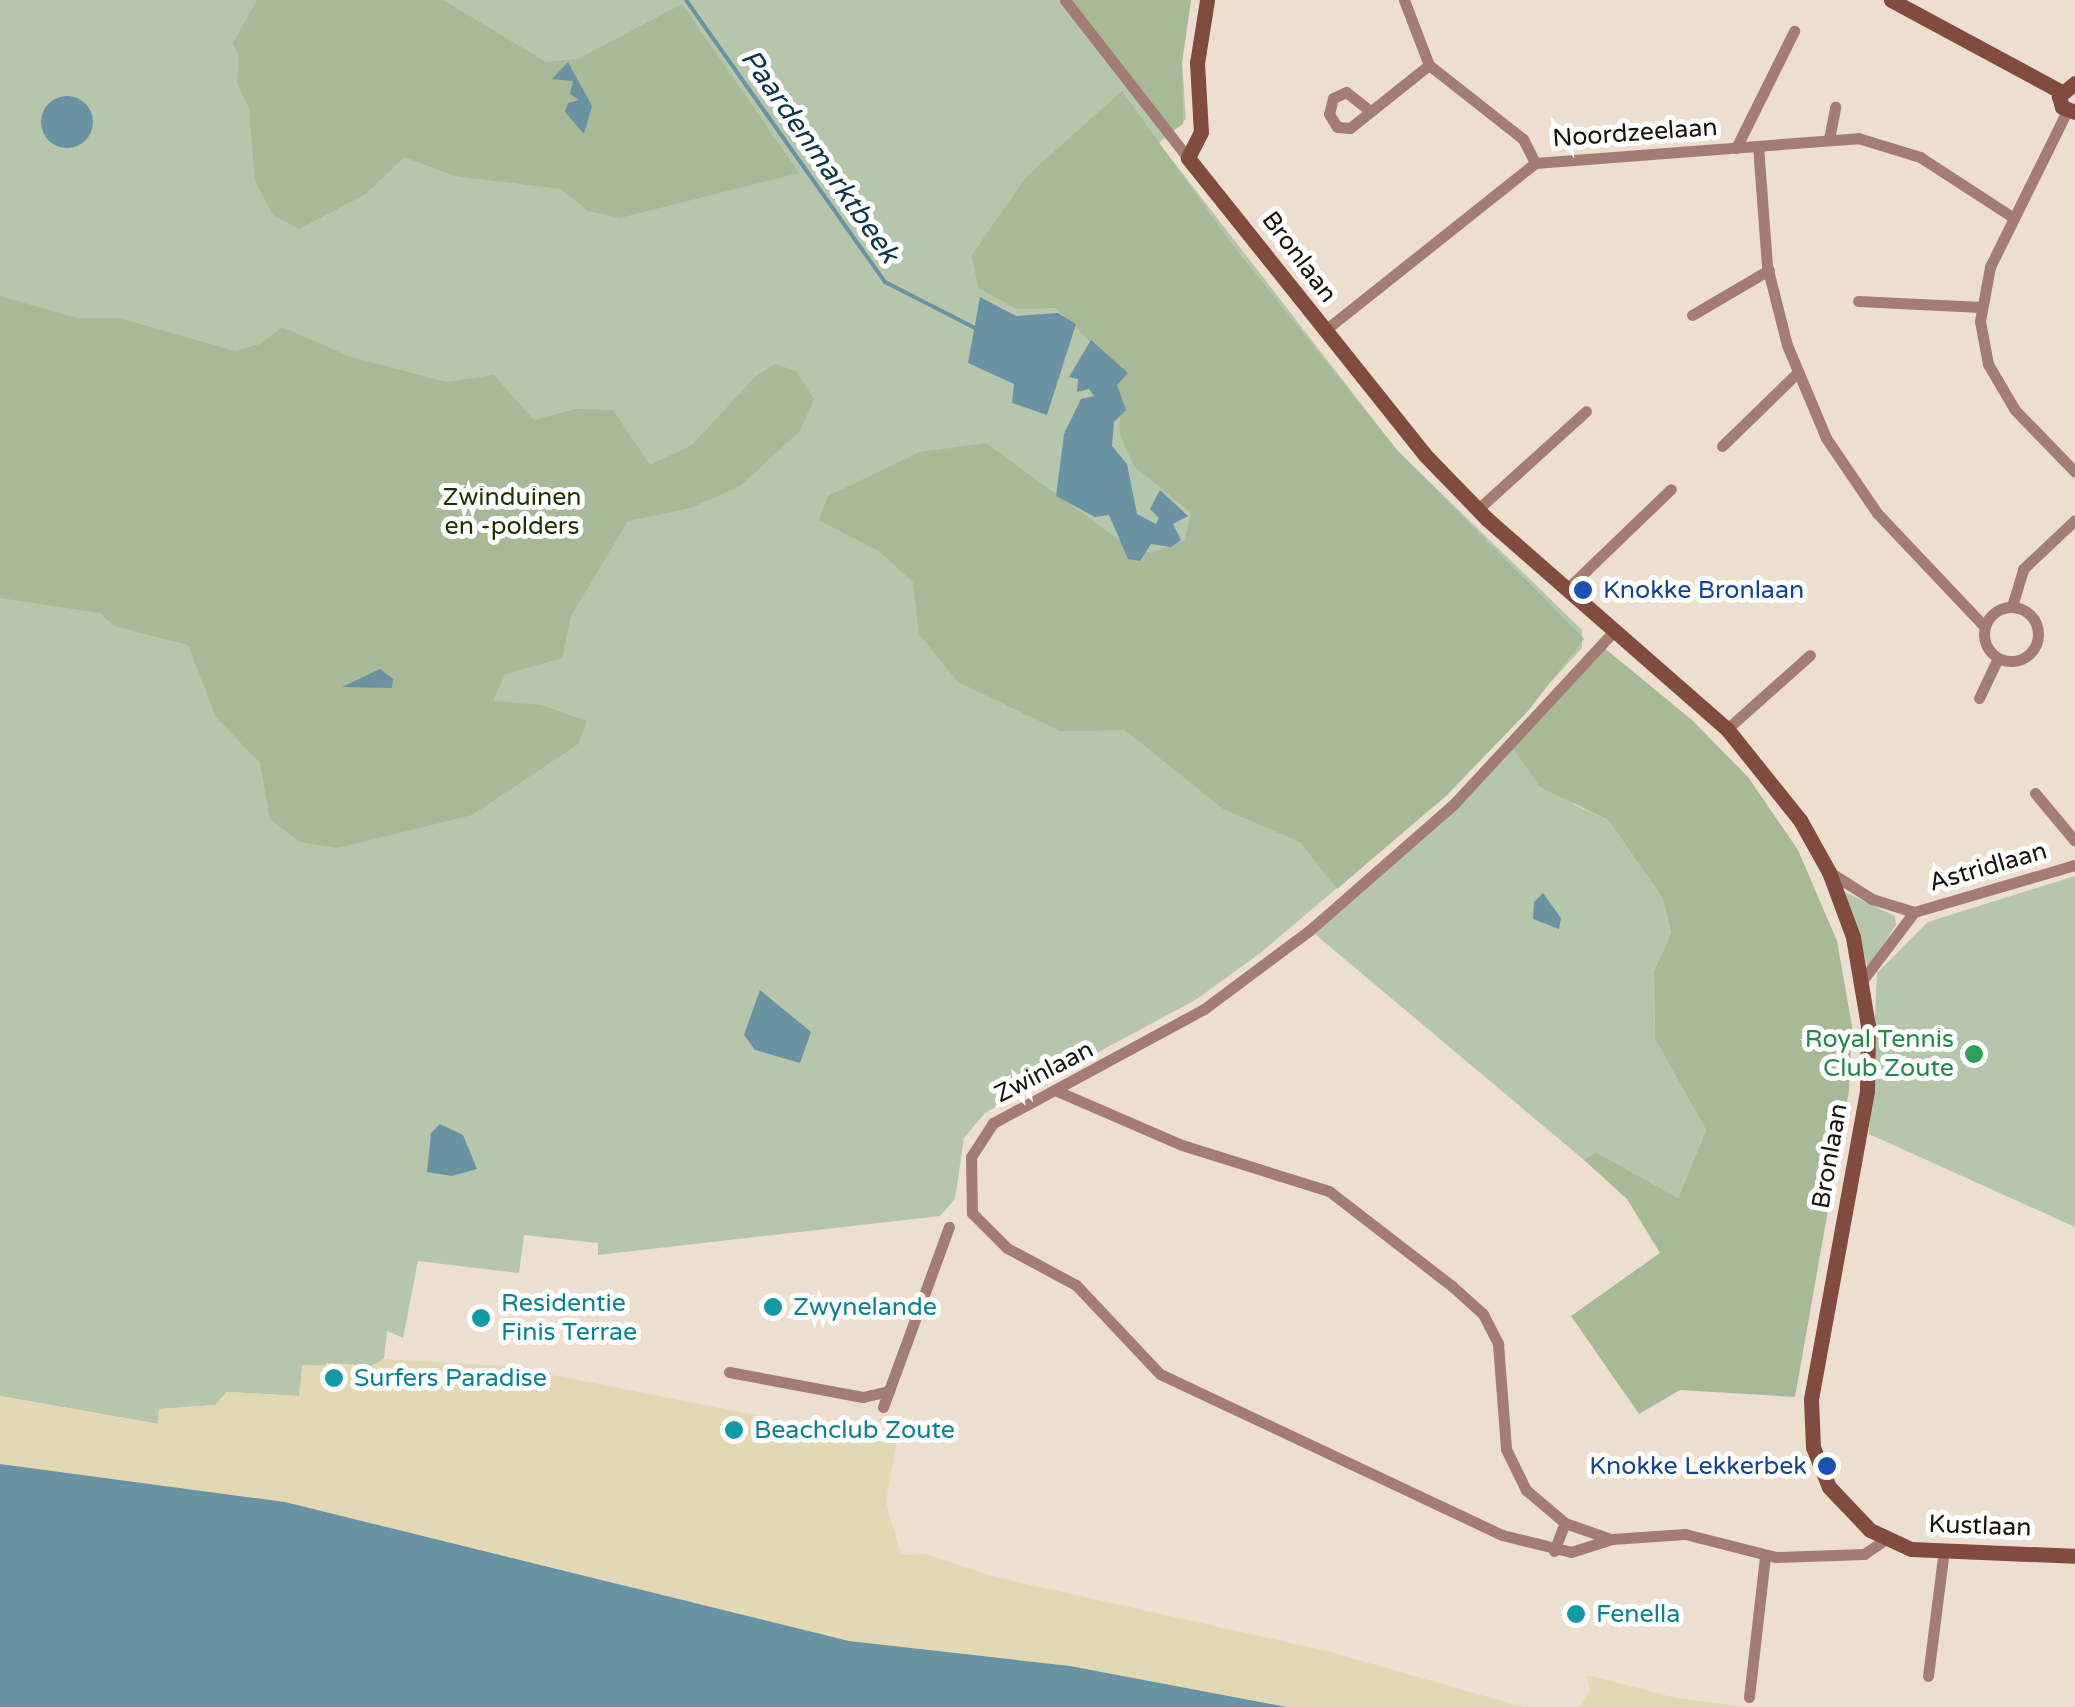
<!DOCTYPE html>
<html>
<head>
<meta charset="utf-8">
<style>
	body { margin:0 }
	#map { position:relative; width:2075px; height:1707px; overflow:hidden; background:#ecdfd0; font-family:"Varela Round",sans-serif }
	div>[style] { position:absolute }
	.green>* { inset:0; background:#b6c6aa }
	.forest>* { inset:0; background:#a7b997 }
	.sand>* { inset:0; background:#e2d8b3 }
	.water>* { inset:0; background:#6993a3 }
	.round { border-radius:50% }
	.stream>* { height:4px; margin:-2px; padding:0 2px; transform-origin:2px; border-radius:2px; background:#6993a3 }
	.street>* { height:11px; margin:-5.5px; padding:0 5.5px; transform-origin:5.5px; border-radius:5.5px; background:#a37c73 }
	.street>.ring { margin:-5.5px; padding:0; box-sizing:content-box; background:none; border:11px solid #a37c73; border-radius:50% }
	.secondary>* { height:15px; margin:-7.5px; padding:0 7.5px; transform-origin:7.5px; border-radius:7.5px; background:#814b40 }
	.dots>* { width:28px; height:28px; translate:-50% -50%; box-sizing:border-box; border:5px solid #fff; border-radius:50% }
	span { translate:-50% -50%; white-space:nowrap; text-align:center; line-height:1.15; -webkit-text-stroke:10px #fff; paint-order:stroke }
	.street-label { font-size:25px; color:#18140e }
	.park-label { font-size:25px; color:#1c3300 }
	.transit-label { font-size:25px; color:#164399 }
	.left { translate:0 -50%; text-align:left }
	.right { translate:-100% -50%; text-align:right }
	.leisure-label { font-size:25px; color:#27864d }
	.culture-label { font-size:25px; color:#0d838f }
	.water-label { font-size:28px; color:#0e3644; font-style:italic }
</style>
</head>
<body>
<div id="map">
	<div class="green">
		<div style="clip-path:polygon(0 0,1191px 0,1182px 62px,1186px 119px,1159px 143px,1397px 450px,1582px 630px,1582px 648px,1447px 795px,1259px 954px,1197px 999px,985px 1113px,964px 1138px,955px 1199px,940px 1216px,598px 1255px,598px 1243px,524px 1235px,519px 1273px,418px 1261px,403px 1338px,387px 1331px,384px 1359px,371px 1366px,327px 1363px,299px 1396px,227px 1392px,216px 1405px,160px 1409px,159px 1424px,0 1396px)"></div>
		<div style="clip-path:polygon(1511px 745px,1575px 805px,1608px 820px,1662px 897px,1671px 933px,1654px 971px,1655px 1039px,1706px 1130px,1678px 1198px,1596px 1152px,1584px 1160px,1310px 930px)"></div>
		<div style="clip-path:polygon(2075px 876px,2075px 1227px,1869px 1134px,1877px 973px,1928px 922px)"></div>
		<div style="clip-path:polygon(1845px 892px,1895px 916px,1896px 925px,1868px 968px)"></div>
	</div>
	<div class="forest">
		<div style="clip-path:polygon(257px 0,443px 0,546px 62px,578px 59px,682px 4px,799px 173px,620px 218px,588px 211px,561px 189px,455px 176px,404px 157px,366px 194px,299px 229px,273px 215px,255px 181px,249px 108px,237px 83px,239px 55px,233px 43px)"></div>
		<div style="clip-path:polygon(1071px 0,1191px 0,1182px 62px,1183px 124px,1173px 131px)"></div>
		<div style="clip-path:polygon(1122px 91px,1231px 243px,1397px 450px,1584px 639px,1528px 711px,1447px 795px,1337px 889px,1300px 842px,1223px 809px,1125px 730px,1060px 731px,958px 682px,919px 634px,913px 582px,880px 552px,819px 520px,828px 496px,920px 452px,986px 443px,1130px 548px,1151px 553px,1185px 540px,1191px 513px,1134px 466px,1120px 435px,1119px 400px,1095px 346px,1056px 308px,1017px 309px,978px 288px,972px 255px,1026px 177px)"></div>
		<div style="clip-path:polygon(0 296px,77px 318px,119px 318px,235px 351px,260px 344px,282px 327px,351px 357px,446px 382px,494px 375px,534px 420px,576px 409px,613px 410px,650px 465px,692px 445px,755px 377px,775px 364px,796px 371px,814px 399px,800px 431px,740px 486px,691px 508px,628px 521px,571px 616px,562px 658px,505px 674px,493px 701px,541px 705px,587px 721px,578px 744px,472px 815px,338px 848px,300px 842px,270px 819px,260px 763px,216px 717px,188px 645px,114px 626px,100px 613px,0 598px)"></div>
		<div style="clip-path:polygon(1602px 646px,1692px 720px,1748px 777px,1798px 850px,1837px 941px,1852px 1026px,1849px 1091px,1795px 1397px,1680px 1390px,1639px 1414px,1571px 1316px,1660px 1253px,1627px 1199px,1584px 1160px,1596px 1152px,1678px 1198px,1706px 1130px,1655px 1039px,1654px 971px,1671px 933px,1662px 897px,1608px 820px,1540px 787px,1511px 745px)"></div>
	</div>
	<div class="sand">
		<div style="clip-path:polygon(384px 1359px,507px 1366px,896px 1443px,886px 1502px,901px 1555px,926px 1554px,995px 1577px,1327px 1651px,1523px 1707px,1287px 1707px,1070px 1666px,849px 1641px,285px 1502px,0 1464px,0 1396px,158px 1424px,159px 1409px,215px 1405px,227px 1392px,299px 1396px,302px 1365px,371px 1366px)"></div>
		<div style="clip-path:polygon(1587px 1675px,1676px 1698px,1746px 1707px,1579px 1707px,1590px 1691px)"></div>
	</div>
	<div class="water">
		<div style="clip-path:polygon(568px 62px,592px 106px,584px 134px,565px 112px,568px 103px,579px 100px,570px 94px,573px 81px,552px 79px)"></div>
		<div class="round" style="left:41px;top:96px;width:52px;height:52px"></div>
		<div style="clip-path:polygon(980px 297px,1016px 316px,1058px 313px,1076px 324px,1047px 415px,1012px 403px,1014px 384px,968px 363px)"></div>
		<div style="clip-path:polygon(1091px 340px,1128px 373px,1117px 385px,1126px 410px,1114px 422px,1112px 446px,1127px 464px,1137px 514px,1156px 524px,1159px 518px,1150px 509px,1160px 490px,1188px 516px,1173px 524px,1181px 540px,1171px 547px,1151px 544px,1140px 561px,1128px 559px,1109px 515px,1095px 517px,1056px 496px,1064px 434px,1081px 399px,1094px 396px,1089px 389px,1077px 392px,1078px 379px,1069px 377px)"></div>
		<div style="clip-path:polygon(380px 669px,393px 679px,392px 688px,342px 687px)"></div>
		<div style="clip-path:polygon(1543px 893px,1561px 918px,1559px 929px,1533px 919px,1534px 902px)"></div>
		<div style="clip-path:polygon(760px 990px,811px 1032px,800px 1063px,755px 1050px,744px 1035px)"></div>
		<div style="clip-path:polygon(440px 1124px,463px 1135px,477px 1169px,452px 1176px,427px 1172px,431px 1133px)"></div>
		<div style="clip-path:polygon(0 1464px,285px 1502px,849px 1641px,1070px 1666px,1287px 1707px,0 1707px)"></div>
	</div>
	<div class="stream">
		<div style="left:686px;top:0;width:345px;rotate:54.8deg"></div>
		<div style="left:885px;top:282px;width:106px;rotate:27.1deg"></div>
	</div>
	<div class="street">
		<div style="left:1065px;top:0;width:200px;rotate:52.1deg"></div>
		<div style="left:1404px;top:0;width:70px;rotate:69deg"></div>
		<div style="left:1429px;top:65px;width:120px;rotate:38.2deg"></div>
		<div style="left:1523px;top:139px;width:27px;rotate:63deg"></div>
		<div style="left:1369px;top:110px;width:29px;rotate:-142deg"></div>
		<div style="left:1346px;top:92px;width:14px;rotate:155deg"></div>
		<div style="left:1333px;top:98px;width:16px;rotate:104deg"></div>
		<div style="left:1329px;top:114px;width:15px;rotate:58deg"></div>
		<div style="left:1337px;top:127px;width:13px;rotate:4deg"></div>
		<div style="left:1350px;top:128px;width:101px;rotate:-38.6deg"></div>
		<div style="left:2067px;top:111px;width:174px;rotate:116.3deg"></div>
		<div style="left:1990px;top:267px;width:55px;rotate:100.5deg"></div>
		<div style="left:1980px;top:321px;width:44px;rotate:79.5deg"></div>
		<div style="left:1988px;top:364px;width:53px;rotate:59.6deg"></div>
		<div style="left:2015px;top:410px;width:86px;rotate:45.9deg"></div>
		<div style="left:1829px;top:139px;width:33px;rotate:-79deg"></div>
		<div style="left:1758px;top:146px;width:120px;rotate:85.7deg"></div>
		<div style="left:1767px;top:266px;width:81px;rotate:75.8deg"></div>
		<div style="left:1787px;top:345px;width:101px;rotate:67.2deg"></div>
		<div style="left:1826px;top:438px;width:91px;rotate:55.8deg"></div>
		<div style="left:1877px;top:513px;width:156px;rotate:46.6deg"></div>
		<div style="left:1736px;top:148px;width:131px;rotate:-63.6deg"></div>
		<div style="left:1858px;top:301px;width:123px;rotate:2.8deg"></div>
		<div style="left:1692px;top:315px;width:89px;rotate:-30.3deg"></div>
		<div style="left:1324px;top:331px;width:270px;rotate:-38.5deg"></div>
		<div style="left:1535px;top:163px;width:324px;rotate:-4.4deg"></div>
		<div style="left:1858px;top:138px;width:65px;rotate:17deg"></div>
		<div style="left:1920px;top:157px;width:112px;rotate:33deg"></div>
		<div style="left:1722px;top:446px;width:106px;rotate:-44.2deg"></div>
		<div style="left:1477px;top:510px;width:147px;rotate:-42.2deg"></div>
		<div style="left:1567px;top:589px;width:144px;rotate:-43.9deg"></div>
		<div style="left:2012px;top:606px;width:39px;rotate:-73deg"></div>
		<div style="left:2023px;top:569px;width:71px;rotate:-43.3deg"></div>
		<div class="ring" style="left:1984px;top:607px;width:43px;height:43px"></div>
		<div style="left:1614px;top:631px;width:234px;rotate:132.8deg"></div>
		<div style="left:1455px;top:803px;width:193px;rotate:138.8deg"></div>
		<div style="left:1310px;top:930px;width:132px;rotate:143.3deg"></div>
		<div style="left:1204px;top:1009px;width:240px;rotate:151.6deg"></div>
		<div style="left:993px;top:1123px;width:40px;rotate:122.9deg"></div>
		<div style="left:971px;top:1157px;width:56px;rotate:89deg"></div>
		<div style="left:972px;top:1213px;width:49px;rotate:45deg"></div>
		<div style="left:1007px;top:1248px;width:78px;rotate:28.2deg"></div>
		<div style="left:1076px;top:1285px;width:122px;rotate:46.7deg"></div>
		<div style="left:1160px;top:1374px;width:378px;rotate:25.2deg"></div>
		<div style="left:1502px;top:1535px;width:71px;rotate:13.8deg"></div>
		<div style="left:1571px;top:1552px;width:43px;rotate:-17.6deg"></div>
		<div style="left:1612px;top:1539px;width:73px;rotate:-3.9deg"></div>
		<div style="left:1685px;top:1534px;width:94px;rotate:14.2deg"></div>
		<div style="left:1776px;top:1557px;width:88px;rotate:-2deg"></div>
		<div style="left:1864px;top:1554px;width:25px;rotate:-34deg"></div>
		<div style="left:1979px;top:698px;width:44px;rotate:-64.6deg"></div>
		<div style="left:1727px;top:729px;width:111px;rotate:-41.7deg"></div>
		<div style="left:2035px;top:793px;width:62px;rotate:50.2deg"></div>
		<div style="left:1831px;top:873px;width:49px;rotate:32.4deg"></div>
		<div style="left:1872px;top:899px;width:44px;rotate:17.2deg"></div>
		<div style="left:1914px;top:912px;width:168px;rotate:-16.3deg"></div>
		<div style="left:1862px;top:981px;width:86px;rotate:-53deg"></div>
		<div style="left:1057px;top:1091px;width:136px;rotate:23.4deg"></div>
		<div style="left:1182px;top:1145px;width:154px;rotate:17.4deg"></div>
		<div style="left:1329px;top:1191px;width:155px;rotate:37.7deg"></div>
		<div style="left:1452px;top:1286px;width:42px;rotate:42.1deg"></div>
		<div style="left:1483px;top:1314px;width:34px;rotate:63deg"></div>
		<div style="left:1498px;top:1344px;width:105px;rotate:85.6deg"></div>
		<div style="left:1506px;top:1449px;width:46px;rotate:64deg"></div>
		<div style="left:1526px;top:1490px;width:51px;rotate:40.2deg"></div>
		<div style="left:1565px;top:1523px;width:46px;rotate:19.2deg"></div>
		<div style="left:729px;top:1372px;width:136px;rotate:10.6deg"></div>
		<div style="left:863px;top:1397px;width:27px;rotate:-13deg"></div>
		<div style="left:883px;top:1407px;width:192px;rotate:-69.9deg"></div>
		<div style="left:1554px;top:1551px;width:30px;rotate:-69deg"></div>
		<div style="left:1928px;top:1676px;width:127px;rotate:-82.8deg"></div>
		<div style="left:1749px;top:1697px;width:142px;rotate:-83.5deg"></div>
	</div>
	<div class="secondary">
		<div style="left:1207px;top:0;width:64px;rotate:99deg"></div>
		<div style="left:1197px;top:63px;width:69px;rotate:86.7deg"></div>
		<div style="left:1201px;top:132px;width:29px;rotate:117deg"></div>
		<div style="left:1188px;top:158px;width:380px;rotate:51.4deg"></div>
		<div style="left:1425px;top:455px;width:89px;rotate:45.9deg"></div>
		<div style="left:1487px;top:519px;width:319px;rotate:41.2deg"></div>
		<div style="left:1727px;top:729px;width:117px;rotate:51.3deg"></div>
		<div style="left:1800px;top:820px;width:60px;rotate:60.9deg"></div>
		<div style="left:1829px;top:872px;width:69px;rotate:69.7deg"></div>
		<div style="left:1853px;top:937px;width:90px;rotate:80.4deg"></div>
		<div style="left:1868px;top:1026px;width:65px;rotate:90.9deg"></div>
		<div style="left:1867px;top:1091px;width:313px;rotate:100.3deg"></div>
		<div style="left:1811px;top:1399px;width:48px;rotate:87.6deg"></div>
		<div style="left:1813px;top:1447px;width:43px;rotate:68.2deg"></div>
		<div style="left:1829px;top:1487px;width:59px;rotate:46.4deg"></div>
		<div style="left:1870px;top:1530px;width:45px;rotate:24.9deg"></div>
		<div style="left:1911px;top:1549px;width:164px;rotate:2.4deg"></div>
		<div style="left:1891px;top:0;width:192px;rotate:28.3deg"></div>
		<div style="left:2075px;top:83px;width:21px;rotate:141deg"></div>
		<div style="left:2059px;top:96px;width:11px;rotate:75deg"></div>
		<div style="left:2062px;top:107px;width:14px;rotate:21deg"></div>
	</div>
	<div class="dots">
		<div style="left:1583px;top:590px;background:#1a4fb4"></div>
		<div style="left:1974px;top:1054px;background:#2e9e5b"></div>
		<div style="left:773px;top:1307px;background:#0f9aa8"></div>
		<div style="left:481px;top:1318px;background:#0f9aa8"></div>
		<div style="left:334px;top:1378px;background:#0f9aa8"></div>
		<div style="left:734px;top:1430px;background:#0f9aa8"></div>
		<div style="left:1827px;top:1466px;background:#1a4fb4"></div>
		<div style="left:1576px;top:1614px;background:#0f9aa8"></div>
	</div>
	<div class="street-label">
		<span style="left:1635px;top:133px;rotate:-4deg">Noordzeelaan</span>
		<span style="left:1299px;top:257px;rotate:53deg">Bronlaan</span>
		<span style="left:1988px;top:867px;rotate:-16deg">Astridlaan</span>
		<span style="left:1044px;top:1072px;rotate:-27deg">Zwinlaan</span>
		<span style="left:1830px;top:1156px;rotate:-80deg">Bronlaan</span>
		<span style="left:1980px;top:1526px;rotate:2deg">Kustlaan</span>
	</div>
	<div class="park-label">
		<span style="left:512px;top:512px">Zwinduinen<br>en -polders</span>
	</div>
	<div class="transit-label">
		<span class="left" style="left:1603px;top:590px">Knokke Bronlaan</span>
		<span class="right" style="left:1807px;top:1466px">Knokke Lekkerbek</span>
	</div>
	<div class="leisure-label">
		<span class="right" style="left:1954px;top:1054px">Royal Tennis<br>Club Zoute</span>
	</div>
	<div class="culture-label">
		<span class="left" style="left:501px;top:1318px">Residentie<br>Finis Terrae</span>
		<span class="left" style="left:793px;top:1307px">Zwynelande</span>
		<span class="left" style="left:354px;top:1378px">Surfers Paradise</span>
		<span class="left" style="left:754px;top:1430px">Beachclub Zoute</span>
		<span class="left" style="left:1596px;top:1614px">Fenella</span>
	</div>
	<div class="water-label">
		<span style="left:820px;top:156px;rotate:55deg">Paardenmarktbeek</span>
	</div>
</div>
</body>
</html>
